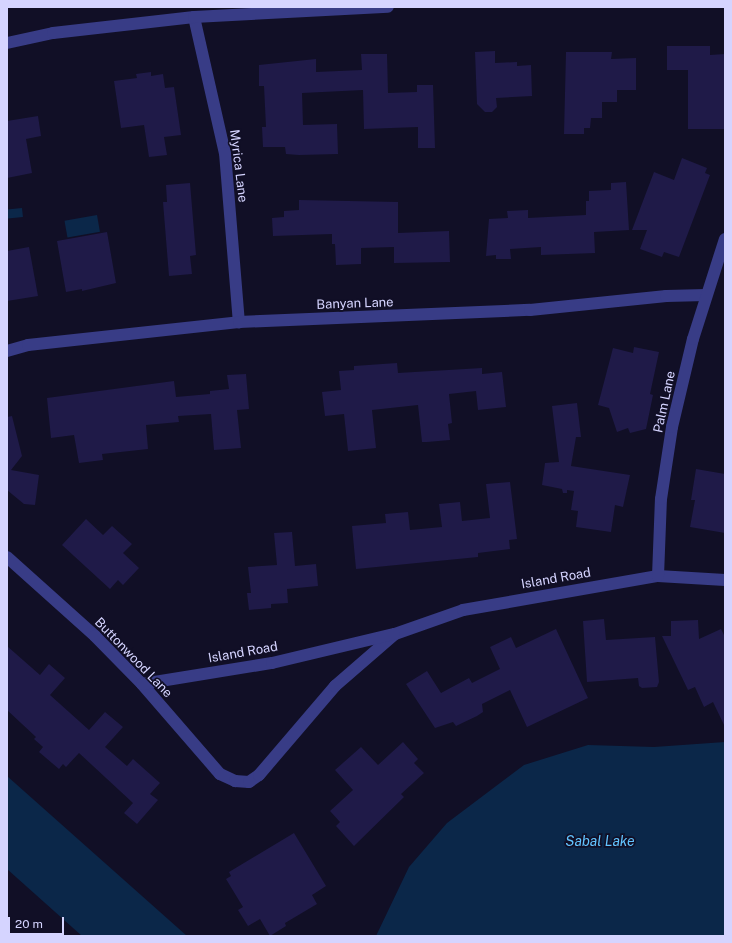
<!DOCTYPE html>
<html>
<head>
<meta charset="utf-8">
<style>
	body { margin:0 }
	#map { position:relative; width:732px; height:943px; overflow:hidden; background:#110f26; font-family:"Public Sans",sans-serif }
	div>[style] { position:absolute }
	.water>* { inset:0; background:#0b2749; transform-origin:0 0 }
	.building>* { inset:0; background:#1f1a48 }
	.minor>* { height:12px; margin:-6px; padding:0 6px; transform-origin:6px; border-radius:6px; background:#383c86 }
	span { translate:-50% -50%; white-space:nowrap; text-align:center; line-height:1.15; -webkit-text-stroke:3.5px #110f26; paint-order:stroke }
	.street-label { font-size:13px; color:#d5d4ff }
	.water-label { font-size:14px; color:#62c4ff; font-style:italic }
	.frame { position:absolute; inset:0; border:8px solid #d5d4ff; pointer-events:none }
	.scale { position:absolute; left:8px; top:917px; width:56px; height:18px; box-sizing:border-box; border:2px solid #d5d4ff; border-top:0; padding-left:5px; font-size:12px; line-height:14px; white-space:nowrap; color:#d5d4ff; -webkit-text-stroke:3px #110f26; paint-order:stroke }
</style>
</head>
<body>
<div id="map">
	<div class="water">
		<div style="left:22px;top:208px;width:9px;height:15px;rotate:84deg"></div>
		<div style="left:97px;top:215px;width:17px;height:33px;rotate:80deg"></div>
		<div style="clip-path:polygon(725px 742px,725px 936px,376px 936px,409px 867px,447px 823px,524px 765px,588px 745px,654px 747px)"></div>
		<div style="clip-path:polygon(7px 776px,187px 936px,82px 936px,7px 869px)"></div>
	</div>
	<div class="building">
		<div style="clip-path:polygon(667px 46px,710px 46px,710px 55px,725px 54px,725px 129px,688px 129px,688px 70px,667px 70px)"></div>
		<div style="clip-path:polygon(495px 51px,495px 63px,517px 62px,517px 66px,531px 65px,532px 96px,496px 98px,497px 107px,492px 112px,485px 112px,477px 104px,475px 52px)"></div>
		<div style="clip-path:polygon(566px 52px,612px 52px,611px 59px,636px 58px,636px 90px,617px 90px,617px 102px,602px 102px,602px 118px,591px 118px,590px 128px,584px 128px,584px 134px,564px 134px)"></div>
		<div style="clip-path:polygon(361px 54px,387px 54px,388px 93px,417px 92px,417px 85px,433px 85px,435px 148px,418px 148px,418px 127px,364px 129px,363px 90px,302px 93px,303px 125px,337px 124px,338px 154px,299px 155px,286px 154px,285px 147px,263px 147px,262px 127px,266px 127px,264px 86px,259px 86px,259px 65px,316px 59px,316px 72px,362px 70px)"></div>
		<div style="clip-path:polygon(151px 72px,151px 76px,163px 74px,165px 88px,174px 87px,181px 135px,164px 137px,167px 155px,149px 157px,144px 125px,121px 128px,114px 81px,137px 78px,136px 74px)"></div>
		<div style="clip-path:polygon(38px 116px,41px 136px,26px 139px,32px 173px,7px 178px,7px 121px)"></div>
		<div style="clip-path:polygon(682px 158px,707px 168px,705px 173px,710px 175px,679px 257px,664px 252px,662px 257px,640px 249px,647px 230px,632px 230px,654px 172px,674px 180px)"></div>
		<div style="clip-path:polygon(626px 182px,629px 230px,594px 232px,595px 253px,541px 255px,541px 247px,510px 249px,511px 259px,496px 259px,496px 255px,486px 256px,489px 219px,508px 218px,507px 211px,528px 210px,528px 218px,586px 215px,586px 201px,589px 201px,589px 191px,611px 190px,611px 183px)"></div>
		<div style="clip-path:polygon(190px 183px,196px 255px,190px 256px,192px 274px,169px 276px,163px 202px,167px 202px,166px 185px)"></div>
		<div style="clip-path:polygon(299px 200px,398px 202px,398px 233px,449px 231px,450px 262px,394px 263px,394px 247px,361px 248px,361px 264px,336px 265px,335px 244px,332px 244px,332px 234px,273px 236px,272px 218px,284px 217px,284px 211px,299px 210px)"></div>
		<div style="clip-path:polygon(107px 232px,116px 283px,82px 291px,82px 289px,66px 292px,57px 241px)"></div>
		<div style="clip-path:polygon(29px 247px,38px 296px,7px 301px,7px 251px)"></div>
		<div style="clip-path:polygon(634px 347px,659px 352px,650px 394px,653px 395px,646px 429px,630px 433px,628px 428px,617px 432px,609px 408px,598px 405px,613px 348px,633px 353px)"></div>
		<div style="clip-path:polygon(397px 363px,398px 373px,482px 368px,482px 374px,502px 372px,506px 407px,478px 410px,476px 391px,449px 394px,452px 423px,448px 424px,450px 440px,427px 442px,422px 442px,418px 405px,372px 410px,376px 448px,348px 451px,344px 414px,325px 416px,322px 392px,341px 390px,339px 371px,354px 370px,354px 366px)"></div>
		<div style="clip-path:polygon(246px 374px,249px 409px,237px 410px,241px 448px,214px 450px,211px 414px,178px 416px,179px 422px,146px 425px,148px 449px,102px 454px,103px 460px,79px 463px,74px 435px,51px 438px,47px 398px,174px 381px,176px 397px,210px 394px,210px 391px,229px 389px,227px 375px)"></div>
		<div style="clip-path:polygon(577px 403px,581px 437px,576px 437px,571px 466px,630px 475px,623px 507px,615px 505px,611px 532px,576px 527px,578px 511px,571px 510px,574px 491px,567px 490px,567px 493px,563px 493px,562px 489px,542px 485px,545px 463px,559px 462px,552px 406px)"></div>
		<div style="clip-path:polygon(12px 416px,22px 456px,11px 470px,39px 475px,35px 505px,24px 504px,7px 490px,7px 417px)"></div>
		<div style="clip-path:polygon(696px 469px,725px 474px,725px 533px,690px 527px,695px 500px,691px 500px)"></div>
		<div style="clip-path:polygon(510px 482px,517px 539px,509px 540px,510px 549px,478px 553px,478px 557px,356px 569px,352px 526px,386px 523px,385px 514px,408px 512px,410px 530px,442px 527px,439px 504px,460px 502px,462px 521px,490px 518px,486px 484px)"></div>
		<div style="clip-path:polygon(86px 519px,103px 535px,112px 526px,132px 544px,123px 553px,139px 568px,123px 585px,118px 580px,110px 589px,62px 545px)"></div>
		<div style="clip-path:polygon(292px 532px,295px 566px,316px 564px,318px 586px,287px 589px,288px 603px,271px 604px,271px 608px,249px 610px,247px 593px,251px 593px,248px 567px,277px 565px,274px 533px)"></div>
		<div style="clip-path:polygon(604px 619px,606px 640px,655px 637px,659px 682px,657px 687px,642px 688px,639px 686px,638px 678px,587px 682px,583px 621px)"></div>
		<div style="clip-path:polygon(698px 620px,699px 639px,721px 629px,725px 637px,725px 727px,713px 702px,704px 707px,695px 687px,688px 690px,662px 636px,671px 636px,671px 621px)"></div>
		<div style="clip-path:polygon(556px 629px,588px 698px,527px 727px,510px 690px,482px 704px,483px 712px,477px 716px,456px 726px,453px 722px,435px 728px,406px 684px,427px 671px,441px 693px,469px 678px,472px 683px,500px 669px,490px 647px,511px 637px,516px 648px)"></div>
		<div style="clip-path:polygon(7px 646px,40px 675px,49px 664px,65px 678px,50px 695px,89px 730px,105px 712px,123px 727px,105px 747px,127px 766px,133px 759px,160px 783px,150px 794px,158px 800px,137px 824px,124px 813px,133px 803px,79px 753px,66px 767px,63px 764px,59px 769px,39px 752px,43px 747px,34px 739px,36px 737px,7px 710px)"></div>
		<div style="clip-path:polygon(403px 742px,418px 759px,414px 763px,424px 773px,401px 794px,404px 797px,354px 846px,336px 826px,340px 822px,330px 811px,353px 790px,335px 770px,361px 747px,378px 765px)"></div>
		<div style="clip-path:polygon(294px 833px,326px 886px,312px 895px,317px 904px,285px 923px,286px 926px,270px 936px,260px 919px,248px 926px,238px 910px,243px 907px,226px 879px,231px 876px,229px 872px)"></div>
	</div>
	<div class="minor">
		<div style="left:194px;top:17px;width:139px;rotate:77.2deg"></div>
		<div style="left:225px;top:153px;width:170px;rotate:85.3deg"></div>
		<div style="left:7px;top:43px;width:47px;rotate:-12.3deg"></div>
		<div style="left:53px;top:33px;width:142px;rotate:-6.5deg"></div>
		<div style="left:194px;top:17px;width:194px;rotate:-3deg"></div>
		<div style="left:7px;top:351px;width:22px;rotate:-16deg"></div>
		<div style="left:28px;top:345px;width:212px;rotate:-6.2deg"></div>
		<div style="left:239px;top:322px;width:291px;rotate:-2.4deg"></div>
		<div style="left:530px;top:310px;width:137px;rotate:-5.9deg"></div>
		<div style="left:666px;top:296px;width:40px;rotate:-1.4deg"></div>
		<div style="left:7px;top:557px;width:118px;rotate:41.9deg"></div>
		<div style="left:95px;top:636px;width:67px;rotate:45.6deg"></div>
		<div style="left:142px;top:684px;width:119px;rotate:49.1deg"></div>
		<div style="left:220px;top:774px;width:17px;rotate:25deg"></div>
		<div style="left:235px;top:781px;width:14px;rotate:4deg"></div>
		<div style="left:249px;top:782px;width:12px;rotate:-35deg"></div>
		<div style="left:259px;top:775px;width:117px;rotate:-49.5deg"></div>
		<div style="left:335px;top:686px;width:79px;rotate:-40.9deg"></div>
		<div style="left:395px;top:634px;width:72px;rotate:-19.4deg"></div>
		<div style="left:463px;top:610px;width:198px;rotate:-9.9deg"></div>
		<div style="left:658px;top:576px;width:67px;rotate:3.4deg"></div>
		<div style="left:658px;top:576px;width:77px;rotate:-87.8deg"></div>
		<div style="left:661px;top:499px;width:73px;rotate:-81.3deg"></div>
		<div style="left:672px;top:427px;width:90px;rotate:-76.6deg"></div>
		<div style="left:693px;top:339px;width:105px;rotate:-72.3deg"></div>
		<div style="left:142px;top:684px;width:132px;rotate:-9.2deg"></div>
		<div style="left:272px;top:663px;width:125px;rotate:-13.4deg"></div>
	</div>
	<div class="street-label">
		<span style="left:238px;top:166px;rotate:83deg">Myrica Lane</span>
		<span style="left:355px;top:304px;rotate:-2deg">Banyan Lane</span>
		<span style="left:665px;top:402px;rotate:-78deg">Palm Lane</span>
		<span style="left:556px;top:579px;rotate:-10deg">Island Road</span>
		<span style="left:243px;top:653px;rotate:-10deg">Island Road</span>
		<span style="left:133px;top:658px;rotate:46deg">Buttonwood Lane</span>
	</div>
	<div class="water-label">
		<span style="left:600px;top:841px">Sabal Lake</span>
	</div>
	<div class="frame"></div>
	<div class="scale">20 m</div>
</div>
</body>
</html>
